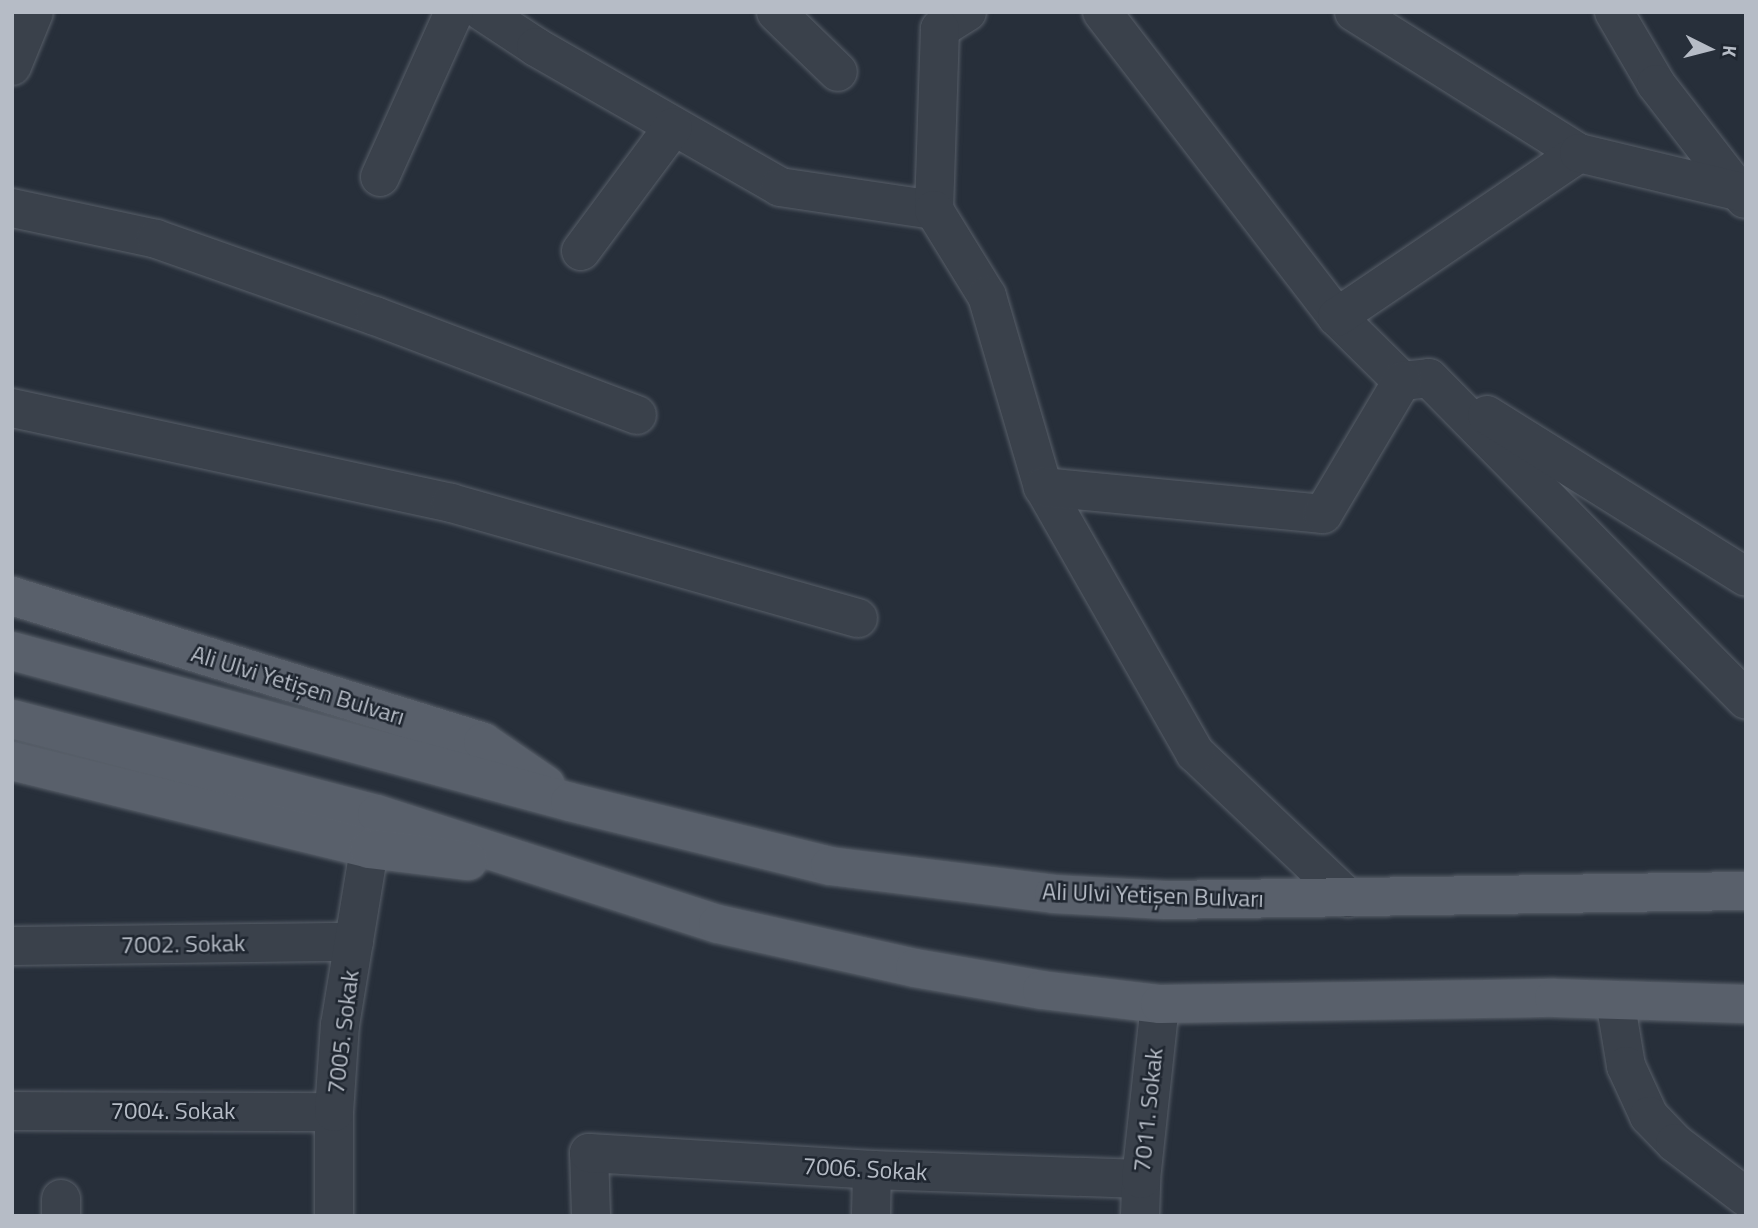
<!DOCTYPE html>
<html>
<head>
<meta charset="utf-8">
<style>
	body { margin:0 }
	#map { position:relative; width:1758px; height:1228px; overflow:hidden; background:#272f3a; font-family:"Titillium Web",sans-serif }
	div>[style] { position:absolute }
	.roads { filter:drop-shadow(0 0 2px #585f69) drop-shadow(0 0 2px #585f69) }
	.minor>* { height:38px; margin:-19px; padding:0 19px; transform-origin:19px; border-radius:19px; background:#3a414b }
	.major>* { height:38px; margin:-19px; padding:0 19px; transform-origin:19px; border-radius:19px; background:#59606b }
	span { translate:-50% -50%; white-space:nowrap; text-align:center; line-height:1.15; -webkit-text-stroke:5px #1f2630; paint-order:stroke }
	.street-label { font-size:24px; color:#b6bcc6 }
	.frame { position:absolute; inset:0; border:14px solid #b6bcc6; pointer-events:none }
	.north { position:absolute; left:1674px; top:14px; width:70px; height:70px; -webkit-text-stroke:5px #1f2630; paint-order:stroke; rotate:96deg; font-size:19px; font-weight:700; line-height:28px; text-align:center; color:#b6bcc6 }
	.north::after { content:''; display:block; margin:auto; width:24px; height:32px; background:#b6bcc6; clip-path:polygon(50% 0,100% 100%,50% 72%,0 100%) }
</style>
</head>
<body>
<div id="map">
	<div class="roads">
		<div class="minor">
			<div style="left:483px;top:12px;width:64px;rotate:33.4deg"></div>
			<div style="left:536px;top:47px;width:281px;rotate:29.8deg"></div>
			<div style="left:780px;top:187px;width:156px;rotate:8.5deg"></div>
			<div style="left:776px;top:12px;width:86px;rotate:44.1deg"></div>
			<div style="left:967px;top:12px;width:32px;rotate:148deg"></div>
			<div style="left:940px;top:29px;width:181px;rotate:91.9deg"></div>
			<div style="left:934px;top:210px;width:101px;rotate:58.4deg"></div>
			<div style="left:987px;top:296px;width:199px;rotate:73.7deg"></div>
			<div style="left:1102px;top:12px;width:385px;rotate:52.4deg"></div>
			<div style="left:1337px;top:317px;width:91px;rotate:44.6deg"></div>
			<div style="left:1402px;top:381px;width:27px;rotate:-6deg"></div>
			<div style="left:1429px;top:378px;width:452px;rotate:45.4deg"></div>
			<div style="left:1354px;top:12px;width:266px;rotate:32.1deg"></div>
			<div style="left:1614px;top:12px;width:83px;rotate:59.7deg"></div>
			<div style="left:1656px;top:84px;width:145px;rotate:52.3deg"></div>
			<div style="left:12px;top:66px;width:58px;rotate:-67.8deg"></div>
			<div style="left:380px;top:177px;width:181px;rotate:-65.8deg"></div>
			<div style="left:12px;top:208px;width:147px;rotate:12.1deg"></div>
			<div style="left:156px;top:239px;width:232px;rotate:19.4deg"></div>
			<div style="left:375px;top:316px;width:280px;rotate:20.7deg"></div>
			<div style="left:581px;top:251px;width:154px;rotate:-53.4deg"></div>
			<div style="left:1337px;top:317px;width:292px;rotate:-34.1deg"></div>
			<div style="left:1579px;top:153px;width:172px;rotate:13.5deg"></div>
			<div style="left:12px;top:408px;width:449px;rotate:12.2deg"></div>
			<div style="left:451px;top:503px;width:423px;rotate:15.8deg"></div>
			<div style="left:1487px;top:415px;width:305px;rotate:32deg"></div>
			<div style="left:1348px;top:898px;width:211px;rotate:-136.5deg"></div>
			<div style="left:1195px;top:753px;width:306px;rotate:-119.7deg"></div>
			<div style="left:1043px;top:487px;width:281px;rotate:5.5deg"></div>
			<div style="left:1323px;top:514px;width:155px;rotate:-59.3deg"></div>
			<div style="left:12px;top:946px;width:342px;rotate:-0.7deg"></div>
			<div style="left:1615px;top:1000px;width:67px;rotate:80.5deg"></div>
			<div style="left:1626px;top:1066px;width:55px;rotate:65.3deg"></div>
			<div style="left:1649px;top:1116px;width:37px;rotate:46deg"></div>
			<div style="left:1675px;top:1143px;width:89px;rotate:37.3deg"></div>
			<div style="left:12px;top:1111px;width:322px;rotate:0.2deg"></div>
			<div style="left:61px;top:1199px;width:17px;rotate:90deg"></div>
			<div style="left:334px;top:1216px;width:104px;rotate:-90deg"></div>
			<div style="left:334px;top:1112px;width:87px;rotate:-86.1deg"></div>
			<div style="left:340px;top:1025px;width:178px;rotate:-80.6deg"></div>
			<div style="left:591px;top:1216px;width:63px;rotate:-91.8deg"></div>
			<div style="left:589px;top:1153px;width:284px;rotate:3.4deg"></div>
			<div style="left:872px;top:1170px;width:269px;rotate:1.9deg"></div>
			<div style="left:871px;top:1216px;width:46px;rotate:-88.8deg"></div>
			<div style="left:1140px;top:1216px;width:37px;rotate:-88deg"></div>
			<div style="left:1141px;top:1179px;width:176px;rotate:-83.8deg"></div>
		</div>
		<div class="major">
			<div style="left:12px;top:596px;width:493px;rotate:17.2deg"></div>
			<div style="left:483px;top:742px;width:76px;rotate:34.3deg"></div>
			<div style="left:12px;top:651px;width:578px;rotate:15.14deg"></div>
			<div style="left:570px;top:802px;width:268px;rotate:13.8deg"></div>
			<div style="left:830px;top:866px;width:226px;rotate:7.1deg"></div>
			<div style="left:1054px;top:894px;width:111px;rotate:3.1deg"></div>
			<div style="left:1165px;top:900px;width:581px;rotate:-0.89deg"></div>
			<div style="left:12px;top:719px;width:377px;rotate:14.6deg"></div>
			<div style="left:377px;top:814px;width:358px;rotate:17.9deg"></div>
			<div style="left:718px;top:924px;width:202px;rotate:12.6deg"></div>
			<div style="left:915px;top:968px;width:129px;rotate:9.8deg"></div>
			<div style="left:1042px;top:990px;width:119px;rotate:6.8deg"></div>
			<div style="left:1160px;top:1004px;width:394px;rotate:-0.9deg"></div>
			<div style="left:1554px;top:998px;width:192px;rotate:1.8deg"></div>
			<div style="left:12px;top:761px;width:368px;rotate:13.8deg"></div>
			<div style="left:369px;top:849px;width:100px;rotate:6.9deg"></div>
		</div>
	</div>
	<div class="street-label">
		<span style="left:298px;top:685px;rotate:17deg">Ali Ulvi Yetişen Bulvarı</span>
		<span style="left:1153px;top:895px;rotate:2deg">Ali Ulvi Yetişen Bulvarı</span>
		<span style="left:183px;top:944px;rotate:-1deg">7002. Sokak</span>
		<span style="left:343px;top:1032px;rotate:-83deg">7005. Sokak</span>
		<span style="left:1148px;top:1110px;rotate:-84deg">7011. Sokak</span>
		<span style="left:173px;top:1111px">7004. Sokak</span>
		<span style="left:865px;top:1169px;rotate:3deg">7006. Sokak</span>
	</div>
	<div class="frame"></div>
	<div class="north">K</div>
</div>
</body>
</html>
